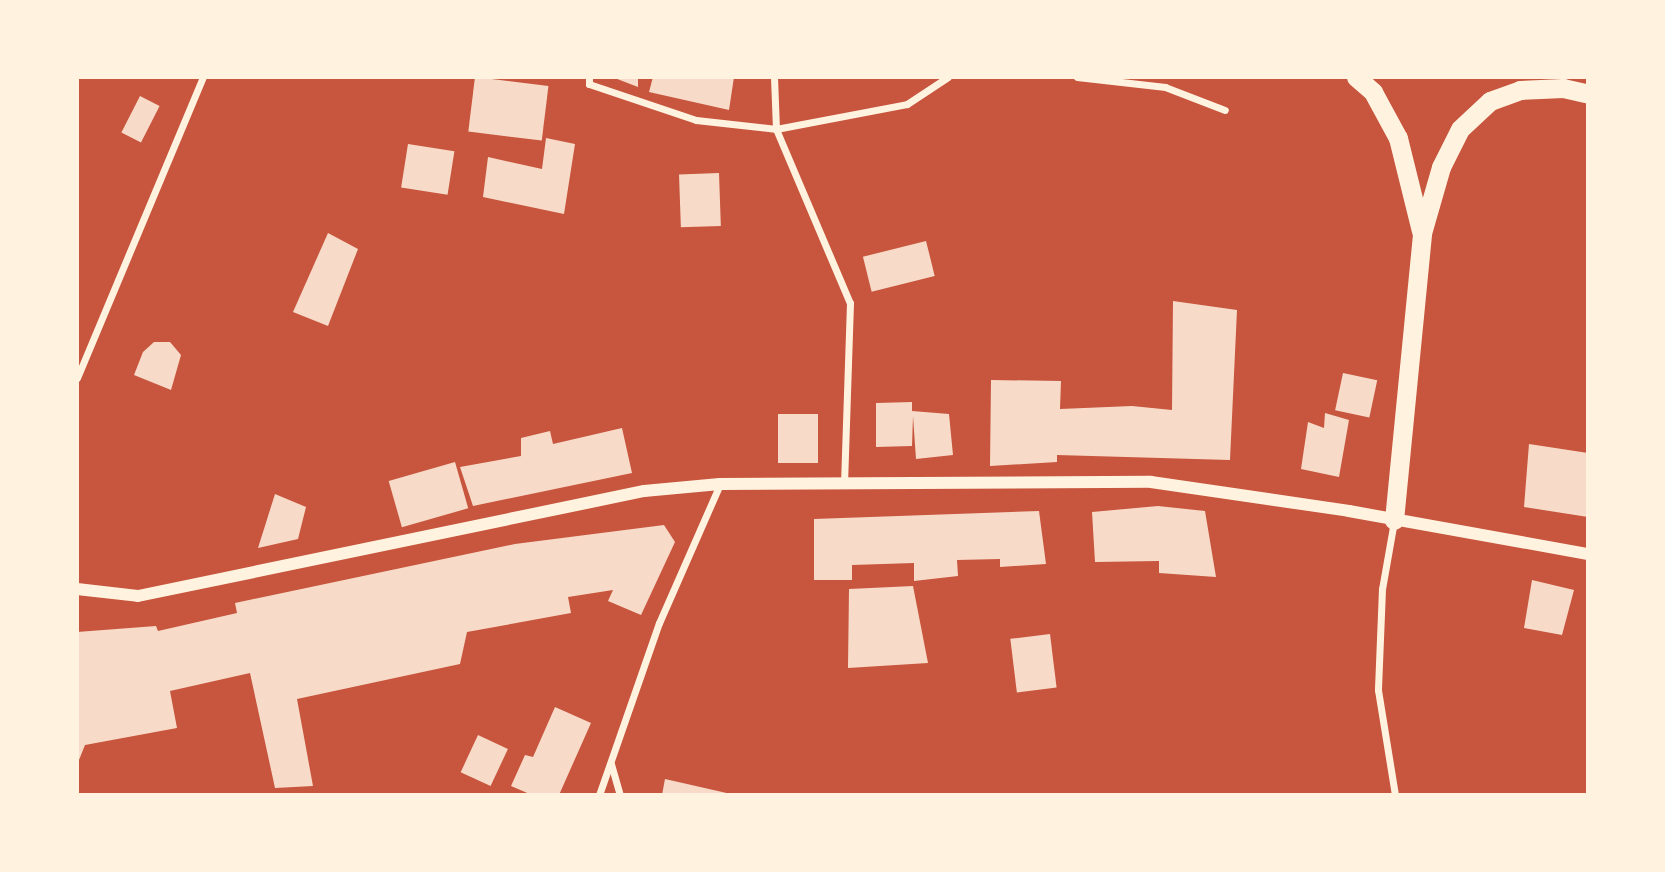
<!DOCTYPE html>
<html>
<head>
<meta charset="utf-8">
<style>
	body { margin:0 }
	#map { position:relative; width:1665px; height:872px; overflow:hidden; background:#c8553d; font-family:"Varela Round",sans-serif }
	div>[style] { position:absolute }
	.building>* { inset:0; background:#f7dbc8; transform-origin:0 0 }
	.minor>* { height:7px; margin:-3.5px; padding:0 3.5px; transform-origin:3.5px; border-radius:3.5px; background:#fff3e0 }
	.tertiary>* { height:12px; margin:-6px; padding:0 6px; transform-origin:6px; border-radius:6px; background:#fff3e0 }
	.trunk>* { height:19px; margin:-9.5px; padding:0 9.5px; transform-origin:9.5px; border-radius:9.5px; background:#fff3e0 }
	span { translate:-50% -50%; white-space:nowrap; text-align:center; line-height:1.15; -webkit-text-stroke:7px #fff3e0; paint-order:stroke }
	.frame { position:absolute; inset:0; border:79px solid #fff3e0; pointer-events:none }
</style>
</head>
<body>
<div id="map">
	<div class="building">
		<div style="left:475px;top:77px;width:74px;height:55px;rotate:7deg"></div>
		<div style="clip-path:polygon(612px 77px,638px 77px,638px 87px)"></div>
		<div style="clip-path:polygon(653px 77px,734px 77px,729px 110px,649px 92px)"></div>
		<div style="left:140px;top:96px;width:22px;height:41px;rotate:27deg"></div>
		<div style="clip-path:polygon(546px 138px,575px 144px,564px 214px,483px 197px,488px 157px,542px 169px)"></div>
		<div style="left:408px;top:144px;width:47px;height:44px;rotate:9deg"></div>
		<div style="left:719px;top:173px;width:53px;height:40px;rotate:88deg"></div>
		<div style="clip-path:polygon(328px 233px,358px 249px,328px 326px,293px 312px)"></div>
		<div style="left:926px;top:241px;width:36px;height:65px;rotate:76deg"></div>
		<div style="clip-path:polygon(1173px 301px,1237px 310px,1230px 460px,1057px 455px,1057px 462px,990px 466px,991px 380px,1061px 381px,1060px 409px,1132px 406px,1172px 410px)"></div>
		<div style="clip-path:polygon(154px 342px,170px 342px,181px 355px,171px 390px,134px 375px,143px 352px)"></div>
		<div style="left:1343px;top:373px;width:35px;height:38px;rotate:12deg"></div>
		<div style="clip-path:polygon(912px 402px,912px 411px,949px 414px,953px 455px,916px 459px,913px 416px,912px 446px,876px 447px,876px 403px)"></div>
		<div style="clip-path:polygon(1325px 413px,1349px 420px,1339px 477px,1301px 469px,1308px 422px,1324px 428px)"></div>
		<div style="left:778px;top:414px;width:40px;height:49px"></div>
		<div style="clip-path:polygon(622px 428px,632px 473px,473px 506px,460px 467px,521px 456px,521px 438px,550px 431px,553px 444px)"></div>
		<div style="clip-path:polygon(1529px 444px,1588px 453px,1588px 517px,1524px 507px)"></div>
		<div style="left:455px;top:462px;width:48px;height:69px;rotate:74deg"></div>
		<div style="clip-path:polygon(275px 494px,306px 507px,298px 539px,258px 548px)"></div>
		<div style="clip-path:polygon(1158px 506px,1205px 511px,1216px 577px,1159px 573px,1159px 561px,1095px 562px,1092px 512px)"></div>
		<div style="clip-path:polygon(1039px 511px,1046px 564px,1000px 567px,1000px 559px,957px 560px,958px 576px,914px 581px,914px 563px,852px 565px,852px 580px,814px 580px,814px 519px)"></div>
		<div style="clip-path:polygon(664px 525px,675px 542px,641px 615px,608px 601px,613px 590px,568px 597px,571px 613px,467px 632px,460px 664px,297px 699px,313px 786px,275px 788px,250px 673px,170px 691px,177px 728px,85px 745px,77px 765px,77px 632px,156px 626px,158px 631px,237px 613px,235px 603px,515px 544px)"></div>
		<div style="clip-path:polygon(1532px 580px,1574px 590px,1562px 635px,1524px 628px)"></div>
		<div style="clip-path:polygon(913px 586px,928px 663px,848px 668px,849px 589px)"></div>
		<div style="left:1050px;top:634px;width:54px;height:40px;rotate:83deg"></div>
		<div style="clip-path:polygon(555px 707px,591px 723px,559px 795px,532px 795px,511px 786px,525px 755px,533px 757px)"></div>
		<div style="left:478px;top:735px;width:33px;height:41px;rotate:25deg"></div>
		<div style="clip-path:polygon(665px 779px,731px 794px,730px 795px,662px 795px)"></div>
	</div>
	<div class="minor">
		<div style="left:589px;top:77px;width:7px;rotate:90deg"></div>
		<div style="left:589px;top:84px;width:113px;rotate:18.6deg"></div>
		<div style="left:696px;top:120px;width:81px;rotate:6.4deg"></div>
		<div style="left:776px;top:129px;width:133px;rotate:-10.8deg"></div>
		<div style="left:907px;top:104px;width:49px;rotate:-33.4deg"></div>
		<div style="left:774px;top:77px;width:52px;rotate:87.8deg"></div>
		<div style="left:776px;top:129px;width:189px;rotate:67deg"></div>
		<div style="left:850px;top:303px;width:180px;rotate:91.9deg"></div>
		<div style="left:1077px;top:77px;width:89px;rotate:6.5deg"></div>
		<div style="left:1165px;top:87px;width:64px;rotate:21deg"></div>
		<div style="left:77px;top:378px;width:326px;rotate:-67.3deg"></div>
		<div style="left:1394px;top:521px;width:69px;rotate:100deg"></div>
		<div style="left:1382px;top:589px;width:101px;rotate:92.3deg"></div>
		<div style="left:1378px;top:690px;width:106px;rotate:80.8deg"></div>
		<div style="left:611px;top:764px;width:32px;rotate:74deg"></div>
		<div style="left:599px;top:795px;width:182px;rotate:-70.8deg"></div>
		<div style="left:659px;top:623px;width:152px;rotate:-66.3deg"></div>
	</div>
	<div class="tertiary">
		<div style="left:77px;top:589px;width:61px;rotate:6.5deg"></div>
		<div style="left:138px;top:596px;width:517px;rotate:-11.72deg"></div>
		<div style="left:644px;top:491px;width:76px;rotate:-5.3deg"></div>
		<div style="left:720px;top:484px;width:431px;rotate:-0.3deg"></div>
		<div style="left:1151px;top:482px;width:200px;rotate:8.3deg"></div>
		<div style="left:1349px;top:511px;width:243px;rotate:10.2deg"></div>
	</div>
	<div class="trunk">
		<div style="left:1356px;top:77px;width:23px;rotate:41deg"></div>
		<div style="left:1373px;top:92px;width:52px;rotate:61.5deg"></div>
		<div style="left:1398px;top:138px;width:96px;rotate:76.1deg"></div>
		<div style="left:1394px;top:520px;width:288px;rotate:-84.4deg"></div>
		<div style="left:1422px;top:233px;width:69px;rotate:-73.9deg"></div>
		<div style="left:1441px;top:167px;width:42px;rotate:-63.4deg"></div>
		<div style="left:1460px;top:129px;width:41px;rotate:-43deg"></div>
		<div style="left:1490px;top:101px;width:32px;rotate:-20deg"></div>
		<div style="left:1520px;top:90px;width:43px;rotate:-2.7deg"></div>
		<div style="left:1563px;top:88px;width:26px;rotate:13deg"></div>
	</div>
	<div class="frame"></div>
</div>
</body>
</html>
